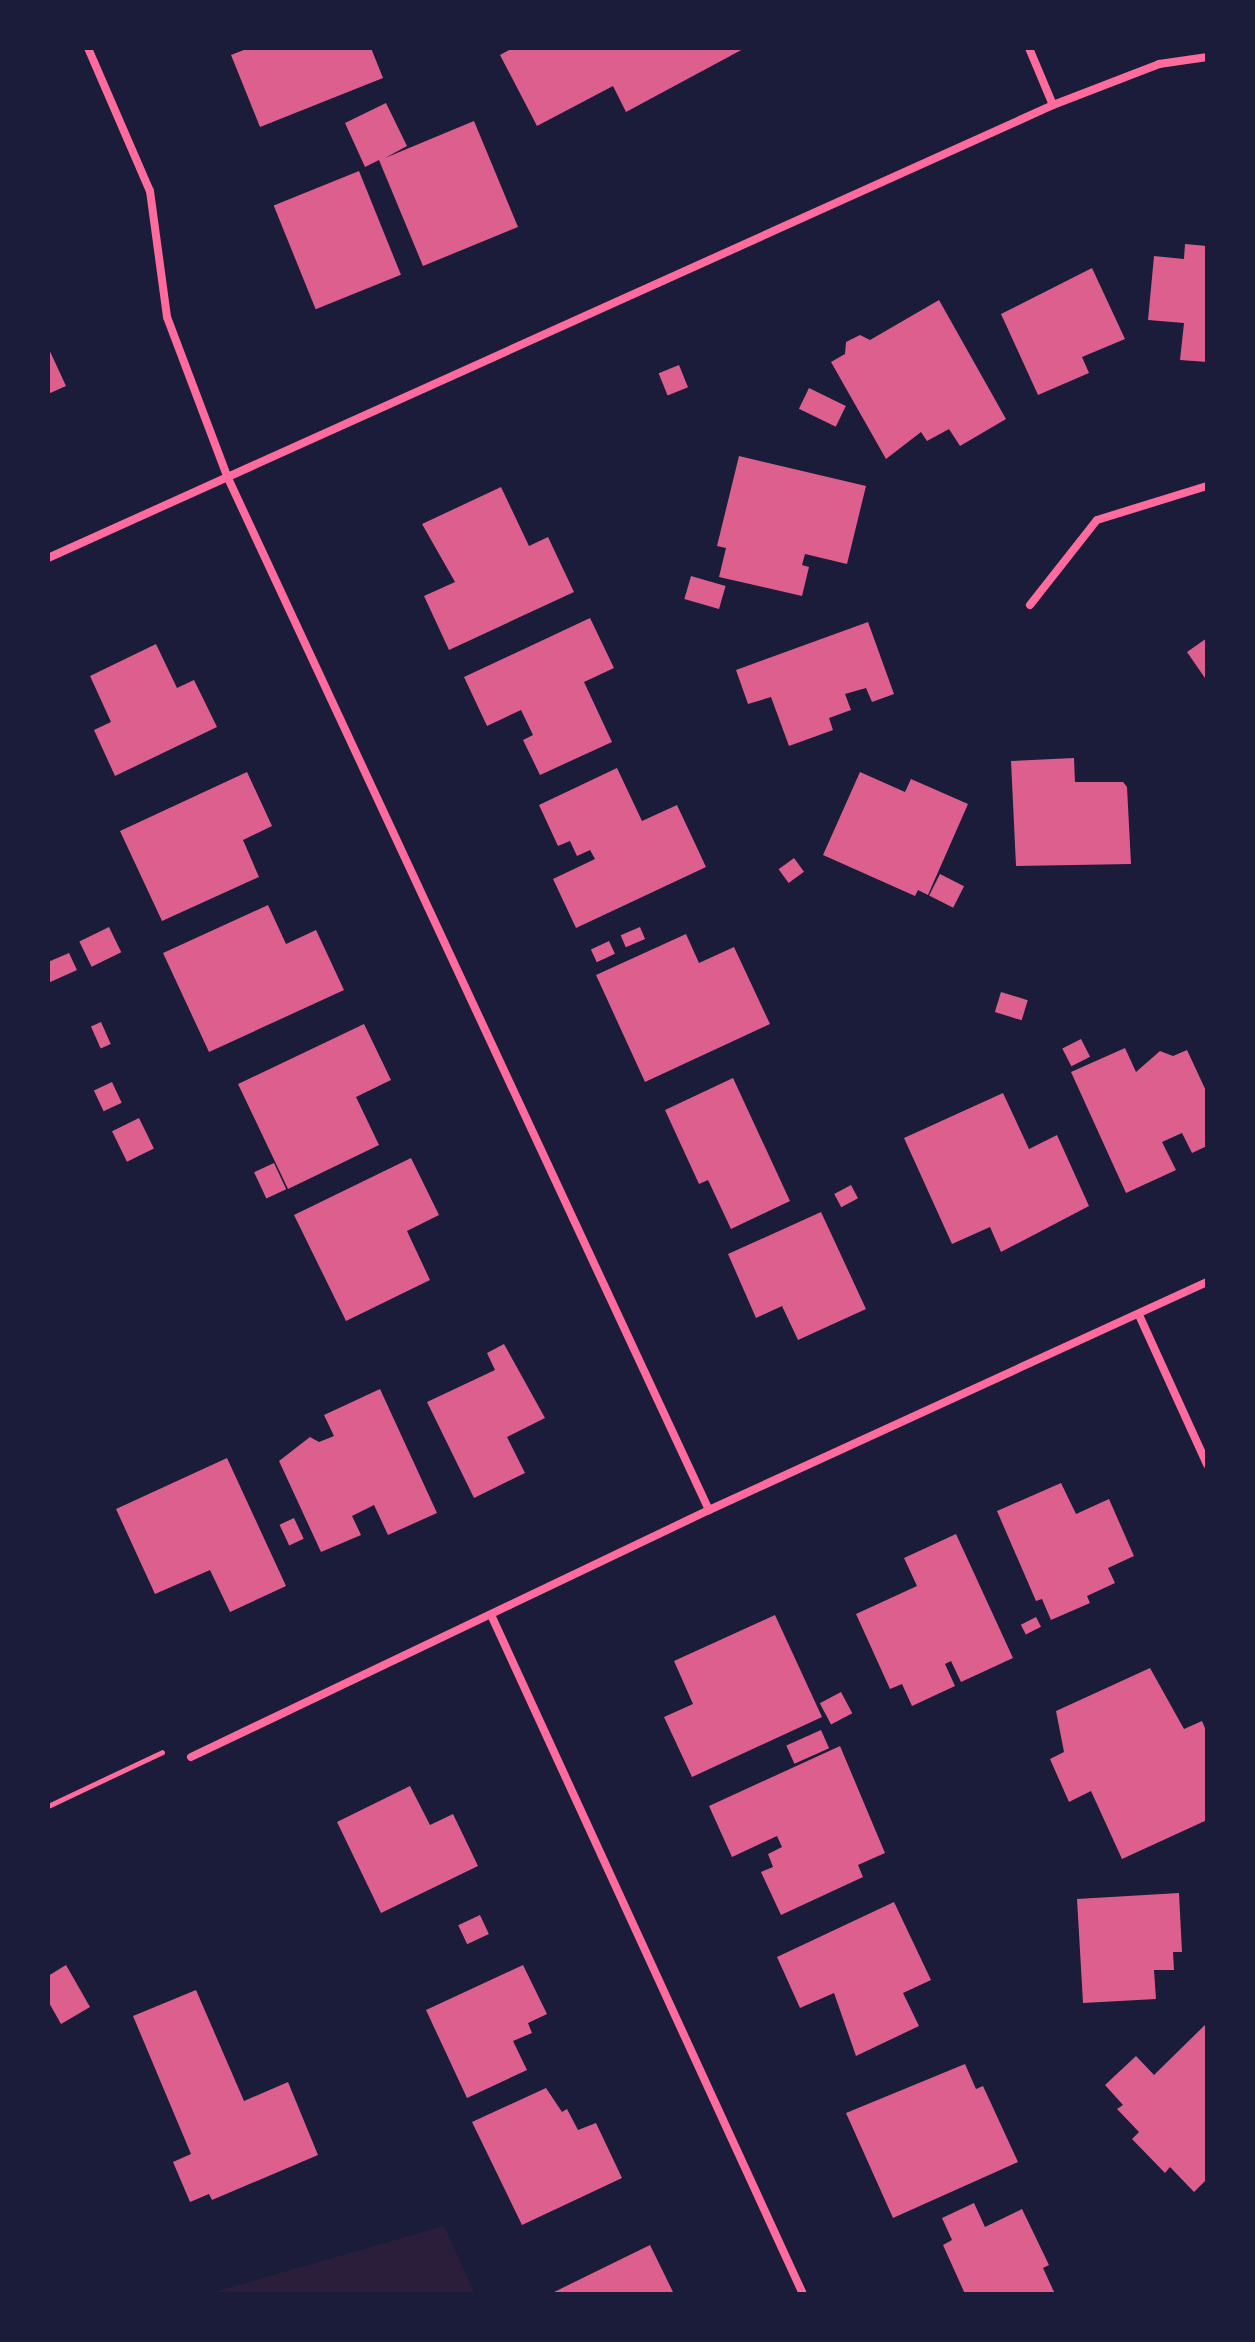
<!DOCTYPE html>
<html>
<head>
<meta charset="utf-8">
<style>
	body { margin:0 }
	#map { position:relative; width:1255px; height:2342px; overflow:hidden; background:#1b1b3a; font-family:"Public Sans",sans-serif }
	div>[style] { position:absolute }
	.green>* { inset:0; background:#2a1e3b }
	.building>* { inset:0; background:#dd5f8e; transform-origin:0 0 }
	.path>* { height:5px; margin:-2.5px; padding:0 2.5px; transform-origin:2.5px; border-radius:2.5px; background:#ff6b9d }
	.minor>* { height:8px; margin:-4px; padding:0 4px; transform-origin:4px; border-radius:4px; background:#ff6b9d }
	span { translate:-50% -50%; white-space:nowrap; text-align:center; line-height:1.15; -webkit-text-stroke:8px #1b1b3a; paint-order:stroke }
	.frame { position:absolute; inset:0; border:50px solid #1b1b3a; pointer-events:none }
</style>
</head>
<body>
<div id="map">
	<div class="green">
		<div style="clip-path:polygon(444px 2226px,475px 2294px,207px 2294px)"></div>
	</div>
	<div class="building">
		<div style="clip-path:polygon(249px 48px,371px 48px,383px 78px,260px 127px,231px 55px)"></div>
		<div style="clip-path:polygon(513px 48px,745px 48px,626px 112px,613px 86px,537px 126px,500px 55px)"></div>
		<div style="clip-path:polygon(386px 103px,407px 146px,385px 158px,474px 121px,518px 227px,423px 266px,379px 160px,365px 167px,345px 123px)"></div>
		<div style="left:359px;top:171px;width:112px;height:92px;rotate:68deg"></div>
		<div style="clip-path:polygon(1185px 244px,1207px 246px,1207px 362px,1180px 360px,1184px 323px,1148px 320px,1154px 256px,1184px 259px)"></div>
		<div style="clip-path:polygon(1092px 268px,1125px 339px,1082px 357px,1089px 373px,1038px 395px,1001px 314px)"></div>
		<div style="clip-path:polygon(939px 300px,1006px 419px,960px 446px,949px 429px,927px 441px,921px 432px,886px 459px,831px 362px,845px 354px,846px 342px,860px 335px,870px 340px)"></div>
		<div style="clip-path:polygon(48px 347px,66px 386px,48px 394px)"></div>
		<div style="left:679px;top:365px;width:24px;height:22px;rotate:68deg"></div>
		<div style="left:809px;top:388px;width:41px;height:23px;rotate:26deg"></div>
		<div style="clip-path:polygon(739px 456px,866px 486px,847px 564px,805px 554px,802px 565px,809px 567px,802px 596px,719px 577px,726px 548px,717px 546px)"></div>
		<div style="clip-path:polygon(501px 487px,529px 546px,548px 537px,574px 592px,449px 650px,424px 596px,455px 582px,422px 524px)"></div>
		<div style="left:691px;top:576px;width:36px;height:24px;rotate:16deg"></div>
		<div style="clip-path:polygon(590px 618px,614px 668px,584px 682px,612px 742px,540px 775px,523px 740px,533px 735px,521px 710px,487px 726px,464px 677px)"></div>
		<div style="clip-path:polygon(868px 622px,894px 694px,872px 702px,866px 688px,845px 694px,851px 710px,829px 718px,833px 730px,789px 746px,771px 697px,748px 704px,736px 670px)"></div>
		<div style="clip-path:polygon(1207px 638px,1207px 681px,1187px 652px)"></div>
		<div style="clip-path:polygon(156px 644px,177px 688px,194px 680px,217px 727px,115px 776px,94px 730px,111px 722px,90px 676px)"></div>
		<div style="clip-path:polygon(1074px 758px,1075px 782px,1123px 782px,1127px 787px,1131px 864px,1016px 866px,1011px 761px)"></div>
		<div style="clip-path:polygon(617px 768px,642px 821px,677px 805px,706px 867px,576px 928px,553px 879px,595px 859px,590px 850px,577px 856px,570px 841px,558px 846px,539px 805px)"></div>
		<div style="clip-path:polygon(247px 772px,272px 826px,243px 840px,259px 877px,162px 921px,120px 831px)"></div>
		<div style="clip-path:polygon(860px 772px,905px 792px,911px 779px,968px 804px,928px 895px,918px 890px,915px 896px,823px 855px)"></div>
		<div style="left:794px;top:858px;width:17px;height:19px;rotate:54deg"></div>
		<div style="left:940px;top:874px;width:27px;height:24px;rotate:27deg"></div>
		<div style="clip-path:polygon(268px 905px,286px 944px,316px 930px,344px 990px,209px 1052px,163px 953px)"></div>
		<div style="left:109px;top:927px;width:28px;height:33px;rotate:64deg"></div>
		<div style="left:640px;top:927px;width:13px;height:21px;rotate:67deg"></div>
		<div style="clip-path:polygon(686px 934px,699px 963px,734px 947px,770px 1024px,645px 1082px,596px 975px)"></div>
		<div style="left:609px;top:941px;width:14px;height:20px;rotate:65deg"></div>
		<div style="clip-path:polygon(69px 953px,77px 970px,48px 983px,48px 962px)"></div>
		<div style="left:1001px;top:992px;width:28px;height:21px;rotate:17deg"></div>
		<div style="left:101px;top:1022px;width:24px;height:11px;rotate:66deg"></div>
		<div style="clip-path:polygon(364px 1024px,391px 1080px,356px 1097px,379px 1145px,288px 1189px,238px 1084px)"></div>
		<div style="left:1081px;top:1039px;width:20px;height:21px;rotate:63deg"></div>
		<div style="clip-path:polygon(1125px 1048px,1136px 1072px,1160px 1051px,1173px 1056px,1187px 1050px,1207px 1093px,1207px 1146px,1192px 1153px,1182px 1133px,1162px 1142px,1176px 1170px,1126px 1193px,1071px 1072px)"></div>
		<div style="clip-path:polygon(733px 1078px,790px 1201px,731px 1229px,708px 1180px,699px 1184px,665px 1110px)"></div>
		<div style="left:112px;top:1082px;width:23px;height:20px;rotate:65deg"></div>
		<div style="clip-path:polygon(1003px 1093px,1029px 1149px,1057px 1135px,1089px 1206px,1001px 1252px,990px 1227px,952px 1244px,904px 1138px)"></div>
		<div style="left:139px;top:1118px;width:34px;height:30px;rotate:64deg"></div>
		<div style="clip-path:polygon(411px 1158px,439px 1215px,407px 1231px,430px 1280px,346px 1321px,294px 1215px)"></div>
		<div style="left:274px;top:1163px;width:29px;height:22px;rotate:65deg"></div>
		<div style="left:851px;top:1185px;width:15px;height:19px;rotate:62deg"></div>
		<div style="clip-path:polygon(821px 1212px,866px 1309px,798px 1340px,782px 1306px,756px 1318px,728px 1254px)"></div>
		<div style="clip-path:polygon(504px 1344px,545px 1418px,507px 1437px,525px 1473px,474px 1498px,427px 1402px,495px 1370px,487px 1353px)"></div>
		<div style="clip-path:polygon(380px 1389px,437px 1513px,388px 1535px,374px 1505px,352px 1516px,361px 1535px,321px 1552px,279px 1461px,310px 1437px,319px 1442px,334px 1436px,324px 1415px)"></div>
		<div style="clip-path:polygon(227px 1458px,286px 1586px,230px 1612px,210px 1570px,155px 1594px,116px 1509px)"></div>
		<div style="clip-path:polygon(1061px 1483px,1076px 1514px,1109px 1499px,1134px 1556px,1108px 1568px,1115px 1583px,1087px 1596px,1090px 1603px,1051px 1620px,1042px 1599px,1036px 1601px,997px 1511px)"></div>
		<div style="left:294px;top:1518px;width:23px;height:16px;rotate:65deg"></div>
		<div style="clip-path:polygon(956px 1534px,1013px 1658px,961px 1682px,951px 1661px,945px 1664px,955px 1686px,912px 1706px,902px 1684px,890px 1689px,856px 1614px,917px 1586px,904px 1558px)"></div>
		<div style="clip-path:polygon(775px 1615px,822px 1717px,692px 1777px,664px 1717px,693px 1704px,674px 1661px)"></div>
		<div style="left:1036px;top:1617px;width:11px;height:17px;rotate:63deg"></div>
		<div style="clip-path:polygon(1150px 1668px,1184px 1729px,1202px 1721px,1207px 1733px,1207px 1820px,1122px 1859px,1091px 1791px,1069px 1802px,1050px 1759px,1064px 1752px,1056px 1711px)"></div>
		<div style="left:841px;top:1692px;width:24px;height:24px;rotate:62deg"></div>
		<div style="left:821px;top:1730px;width:20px;height:38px;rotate:66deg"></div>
		<div style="clip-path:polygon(840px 1746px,885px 1853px,858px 1865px,863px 1877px,781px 1915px,761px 1872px,773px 1867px,768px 1854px,782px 1847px,777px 1836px,732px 1857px,709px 1806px)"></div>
		<div style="clip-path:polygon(410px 1786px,430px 1825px,453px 1814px,478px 1866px,381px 1913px,337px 1822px)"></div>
		<div style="clip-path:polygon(1179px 1893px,1182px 1952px,1173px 1952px,1174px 1970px,1154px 1970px,1156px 1999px,1083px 2003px,1077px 1899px)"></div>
		<div style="clip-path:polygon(894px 1902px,931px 1980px,903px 1993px,919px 2026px,856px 2056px,834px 1993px,800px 2008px,777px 1957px)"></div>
		<div style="left:480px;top:1915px;width:21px;height:24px;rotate:65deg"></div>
		<div style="clip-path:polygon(66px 1965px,90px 2007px,61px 2024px,48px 2001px,48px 1976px)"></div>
		<div style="clip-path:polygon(523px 1965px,547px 2014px,528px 2023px,532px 2033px,513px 2041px,527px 2070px,467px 2098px,426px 2010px)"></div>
		<div style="clip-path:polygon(196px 1990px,244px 2101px,288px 2082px,318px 2155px,212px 2200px,209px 2194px,190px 2202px,173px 2162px,191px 2154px,133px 2016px)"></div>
		<div style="clip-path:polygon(1207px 2023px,1207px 2179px,1194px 2192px,1170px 2167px,1165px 2173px,1132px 2139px,1139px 2132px,1117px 2109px,1123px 2105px,1105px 2085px,1136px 2056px,1154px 2075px)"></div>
		<div style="clip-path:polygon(965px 2064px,976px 2089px,983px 2086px,1018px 2162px,893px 2218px,846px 2113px)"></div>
		<div style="clip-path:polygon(546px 2088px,562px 2112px,567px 2109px,578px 2130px,596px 2123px,622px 2178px,522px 2225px,472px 2122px)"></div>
		<div style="clip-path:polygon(974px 2203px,985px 2227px,1022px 2209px,1049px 2265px,1043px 2268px,1055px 2294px,965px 2294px,943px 2245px,952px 2240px,942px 2218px)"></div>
		<div style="clip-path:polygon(650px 2245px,674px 2294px,550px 2294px)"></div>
	</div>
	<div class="path">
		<div style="left:48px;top:1806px;width:126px;rotate:-25.3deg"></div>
	</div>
	<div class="minor">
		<div style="left:88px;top:48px;width:156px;rotate:66.6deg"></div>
		<div style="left:150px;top:191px;width:127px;rotate:82.3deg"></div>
		<div style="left:167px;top:317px;width:170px;rotate:69.3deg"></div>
		<div style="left:227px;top:476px;width:1141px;rotate:65.01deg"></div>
		<div style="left:1029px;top:48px;width:62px;rotate:67.2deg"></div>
		<div style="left:48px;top:558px;width:1102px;rotate:-24.26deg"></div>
		<div style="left:1053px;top:105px;width:114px;rotate:-21.1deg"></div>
		<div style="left:1159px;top:64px;width:49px;rotate:-8.3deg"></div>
		<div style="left:1030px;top:605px;width:108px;rotate:-51.8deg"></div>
		<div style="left:1097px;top:520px;width:115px;rotate:-17.2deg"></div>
		<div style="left:1139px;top:1315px;width:164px;rotate:65.5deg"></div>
		<div style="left:492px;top:1617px;width:745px;rotate:65.33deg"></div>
		<div style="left:191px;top:1757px;width:574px;rotate:-25.49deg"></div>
		<div style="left:709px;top:1510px;width:548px;rotate:-24.6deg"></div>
	</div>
	<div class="frame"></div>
</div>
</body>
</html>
